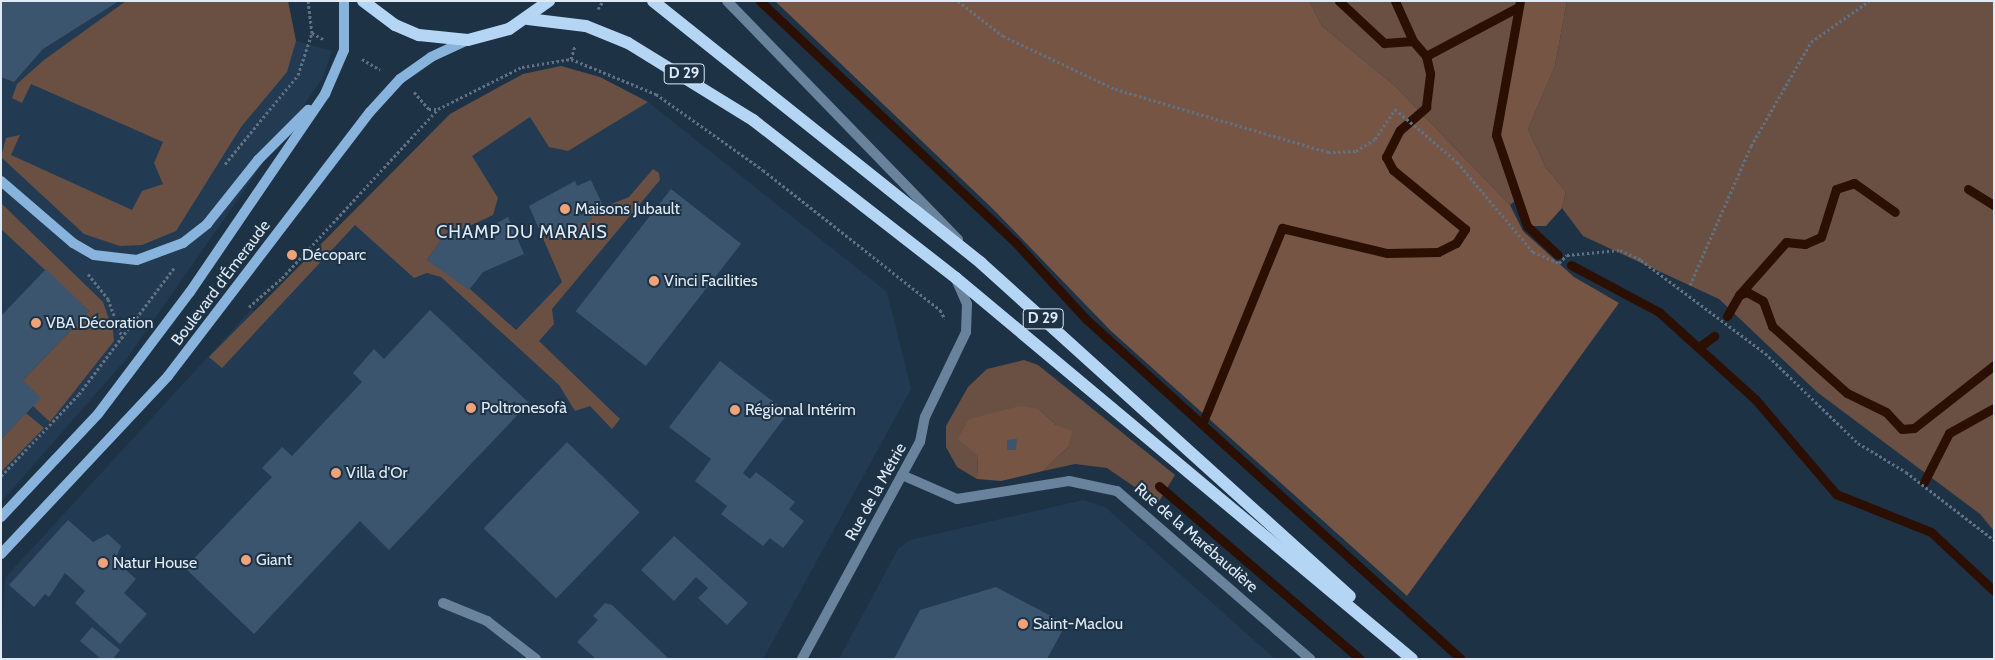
<!DOCTYPE html>
<html>
<head>
<meta charset="utf-8">
<style>
	body { margin:0 }
	#map { position:relative; width:1995px; height:660px; overflow:hidden; background:#1e3245; font-family:Cabin,sans-serif }
	div>[style] { position:absolute }
	.built>* { inset:0; background:#223b53 }
	.green>* { inset:0; background:#695043 }
	.forest>* { inset:0; background:#765544 }
	.stream>* { height:9px; margin:-4.5px; padding:0 4.5px; transform-origin:4.5px; border-radius:4.5px; background:#2a0f02 }
	.building>* { inset:0; background:#3c556e; transform-origin:0 0 }
	.path>* { height:3px; margin-top:-1.5px; transform-origin:0; background:repeating-linear-gradient(90deg,#607182 0 2.5px,transparent 0 5px) }
	.minor>* { height:10px; margin:-5px; padding:0 5px; transform-origin:5px; border-radius:5px; background:#69839d }
	.tertiary>* { height:10px; margin:-5px; padding:0 5px; transform-origin:5px; border-radius:5px; background:#69839d }
	.secondary>* { height:10px; margin:-5px; padding:0 5px; transform-origin:5px; border-radius:5px; background:#88b3dc }
	.primary>* { height:12px; margin:-6px; padding:0 6px; transform-origin:6px; border-radius:6px; background:#b5d5f5 }
	.dots>* { width:14px; height:14px; translate:-50% -50%; box-sizing:border-box; border:2px solid #1e3245; border-radius:50% }
	span { translate:-50% -50%; white-space:nowrap; text-align:center; line-height:1.15; -webkit-text-stroke:4px #1e3245; paint-order:stroke }
	.shield-label span { padding:1px 4px; background:#1e3245; border:1px solid; border-radius:4px; -webkit-text-stroke-width:0 }
	.shield-label { font-size:15px; color:#deeaf6; font-weight:700 }
	.poi-label { font-size:16px; color:#deeaf6 }
	.left { translate:0 -50%; text-align:left }
	.street-label { font-size:16px; color:#deeaf6 }
	.neighbourhood-label { font-size:18px; color:#deeaf6; letter-spacing:1px }
	.frame { position:absolute; inset:0; border:2px solid #deeaf6; pointer-events:none }
</style>
</head>
<body>
<div id="map">
	<div class="built">
		<div style="clip-path:polygon(1px 1px,288px 1px,296px 41px,332px 51px,322px 79px,127px 358px,1px 502px)"></div>
		<div style="clip-path:polygon(561px 66px,600px 77px,648px 102px,887px 292px,911px 389px,763px 659px,1px 659px,5px 578px,251px 310px,256px 313px,450px 114px,523px 74px)"></div>
		<div style="clip-path:polygon(1083px 500px,1105px 507px,1275px 659px,839px 659px,898px 549px,910px 540px)"></div>
	</div>
	<div class="green">
		<div style="clip-path:polygon(126px 1px,288px 1px,296px 41px,287px 72px,241px 127px,176px 231px,142px 245px,120px 246px,84px 234px,1px 157px,6px 138px,20px 135px,11px 155px,132px 210px,142px 191px,163px 184px,154px 163px,163px 142px,31px 84px,22px 103px,12px 98px,17px 84px,44px 60px)"></div>
		<div style="clip-path:polygon(1309px 1px,1520px 1px,1496px 135px,1516px 200px,1510px 205px,1394px 85px,1322px 26px)"></div>
		<div style="clip-path:polygon(1567px 1px,1994px 1px,1994px 531px,1980px 514px,1817px 392px,1719px 299px,1583px 236px,1562px 208px,1566px 192px,1546px 168px,1528px 129px,1555px 66px)"></div>
		<div style="clip-path:polygon(561px 66px,600px 77px,648px 102px,568px 151px,549px 147px,530px 117px,472px 156px,498px 198px,493px 215px,442px 239px,427px 260px,470px 289px,516px 330px,562px 282px,542px 236px,556px 230px,558px 234px,592px 219px,589px 213px,629px 197px,653px 169px,659px 173px,660px 180px,552px 309px,554px 324px,539px 341px,620px 419px,612px 429px,590px 406px,575px 411px,559px 385px,441px 277px,427px 273px,414px 278px,355px 225px,222px 368px,209px 357px,450px 114px,523px 74px)"></div>
		<div style="clip-path:polygon(1px 203px,103px 302px,113px 330px,114px 341px,50px 422px,33px 406px,23px 380px,89px 311px,1px 229px)"></div>
		<div style="clip-path:polygon(1024px 360px,1038px 365px,1175px 475px,1158px 503px,1107px 468px,1075px 464px,1043px 471px,1068px 447px,1056px 425px,1039px 409px,978px 456px,977px 479px,957px 467px,946px 447px,946px 426px,968px 387px,987px 369px)"></div>
		<div style="clip-path:polygon(26px 413px,44px 428px,1px 472px,1px 439px)"></div>
	</div>
	<div class="forest">
		<div style="clip-path:polygon(775px 1px,1309px 1px,1322px 26px,1394px 85px,1510px 205px,1523px 231px,1574px 277px,1619px 303px,1407px 596px,1111px 331px,993px 209px)"></div>
		<div style="clip-path:polygon(1520px 1px,1567px 1px,1555px 66px,1528px 129px,1546px 168px,1566px 192px,1562px 208px,1546px 226px,1527px 226px,1496px 135px)"></div>
		<div style="clip-path:polygon(1020px 406px,1039px 409px,1056px 425px,1072px 431px,1068px 447px,1043px 471px,1001px 481px,977px 479px,978px 456px,958px 439px,969px 419px)"></div>
	</div>
	<div class="stream">
		<div style="left:760px;top:1px;width:352px;rotate:43.4deg"></div>
		<div style="left:1016px;top:243px;width:103px;rotate:47.4deg"></div>
		<div style="left:1086px;top:319px;width:506px;rotate:42.2deg"></div>
		<div style="left:1339px;top:1px;width:62px;rotate:43deg"></div>
		<div style="left:1384px;top:43px;width:29px;rotate:-4deg"></div>
		<div style="left:1395px;top:1px;width:44px;rotate:65.8deg"></div>
		<div style="left:1413px;top:41px;width:20px;rotate:49deg"></div>
		<div style="left:1426px;top:56px;width:104px;rotate:-28deg"></div>
		<div style="left:1520px;top:1px;width:136px;rotate:100.2deg"></div>
		<div style="left:1496px;top:135px;width:96px;rotate:71.2deg"></div>
		<div style="left:1527px;top:226px;width:42px;rotate:43.1deg"></div>
		<div style="left:1968px;top:189px;width:31px;rotate:32deg"></div>
		<div style="left:1571px;top:265px;width:100px;rotate:28.1deg"></div>
		<div style="left:1659px;top:312px;width:130px;rotate:42.2deg"></div>
		<div style="left:1755px;top:399px;width:125px;rotate:49.5deg"></div>
		<div style="left:1836px;top:494px;width:102px;rotate:21.8deg"></div>
		<div style="left:1931px;top:532px;width:86px;rotate:43.1deg"></div>
		<div style="left:1739px;top:295px;width:71px;rotate:-48.4deg"></div>
		<div style="left:1786px;top:242px;width:19px;rotate:6deg"></div>
		<div style="left:1805px;top:244px;width:17px;rotate:-24deg"></div>
		<div style="left:1821px;top:237px;width:50px;rotate:-72.6deg"></div>
		<div style="left:1836px;top:189px;width:19px;rotate:-18deg"></div>
		<div style="left:1854px;top:183px;width:50px;rotate:35.3deg"></div>
		<div style="left:1727px;top:316px;width:24px;rotate:-60deg"></div>
		<div style="left:1739px;top:295px;width:9px;rotate:-21deg"></div>
		<div style="left:1747px;top:292px;width:18px;rotate:29deg"></div>
		<div style="left:1763px;top:301px;width:27px;rotate:70deg"></div>
		<div style="left:1772px;top:326px;width:101px;rotate:41.8deg"></div>
		<div style="left:1847px;top:393px;width:43px;rotate:26deg"></div>
		<div style="left:1886px;top:412px;width:23px;rotate:47deg"></div>
		<div style="left:1902px;top:429px;width:12px;rotate:-5deg"></div>
		<div style="left:1914px;top:428px;width:102px;rotate:-38.2deg"></div>
		<div style="left:1699px;top:347px;width:19px;rotate:-36deg"></div>
		<div style="left:1202px;top:424px;width:212px;rotate:-67.8deg"></div>
		<div style="left:1282px;top:228px;width:108px;rotate:13.4deg"></div>
		<div style="left:1387px;top:253px;width:51px;rotate:-1.1deg"></div>
		<div style="left:1438px;top:252px;width:20px;rotate:-27deg"></div>
		<div style="left:1456px;top:243px;width:17px;rotate:-57deg"></div>
		<div style="left:1465px;top:229px;width:93px;rotate:-140.7deg"></div>
		<div style="left:1393px;top:170px;width:15px;rotate:-118deg"></div>
		<div style="left:1386px;top:157px;width:30px;rotate:-63deg"></div>
		<div style="left:1400px;top:130px;width:35px;rotate:-41deg"></div>
		<div style="left:1426px;top:107px;width:34px;rotate:-83deg"></div>
		<div style="left:1430px;top:73px;width:17px;rotate:-103deg"></div>
		<div style="left:1924px;top:482px;width:55px;rotate:-63deg"></div>
		<div style="left:1949px;top:433px;width:51px;rotate:-29.1deg"></div>
		<div style="left:1159px;top:486px;width:265px;rotate:40.7deg"></div>
	</div>
	<div class="building">
		<div style="clip-path:polygon(1px 1px,119px 1px,43px 49px,14px 82px,1px 77px)"></div>
		<div style="clip-path:polygon(591px 180px,603px 206px,589px 213px,592px 219px,558px 234px,556px 230px,542px 236px,529px 206px,575px 181px,577px 186px)"></div>
		<div style="left:671px;top:189px;width:89px;height:155px;rotate:38deg"></div>
		<div style="clip-path:polygon(508px 217px,524px 254px,483px 272px,469px 290px,427px 260px,442px 239px,464px 230px,468px 239px)"></div>
		<div style="clip-path:polygon(46px 269px,89px 311px,23px 380px,41px 398px,1px 439px,1px 316px)"></div>
		<div style="clip-path:polygon(430px 310px,529px 403px,389px 550px,360px 521px,254px 634px,185px 568px,272px 477px,262px 468px,282px 447px,292px 456px,362px 382px,353px 373px,374px 349px,384px 359px)"></div>
		<div style="clip-path:polygon(720px 361px,788px 413px,743px 473px,750px 479px,756px 472px,795px 502px,789px 509px,804px 521px,783px 548px,770px 538px,763px 546px,721px 514px,727px 506px,695px 481px,711px 459px,669px 427px)"></div>
		<div style="clip-path:polygon(1017px 439px,1016px 450px,1007px 450px,1007px 440px)"></div>
		<div style="left:567px;top:442px;width:101px;height:120px;rotate:44deg"></div>
		<div style="clip-path:polygon(68px 520px,93px 542px,108px 534px,121px 546px,115px 560px,136px 579px,124px 593px,147px 614px,120px 644px,75px 603px,85px 591px,65px 573px,49px 597px,45px 594px,34px 607px,9px 585px)"></div>
		<div style="clip-path:polygon(674px 536px,748px 603px,727px 625px,698px 598px,708px 588px,696px 577px,674px 601px,641px 570px)"></div>
		<div style="clip-path:polygon(996px 587px,1066px 624px,1047px 659px,894px 659px,920px 610px)"></div>
		<div style="clip-path:polygon(605px 603px,612px 605px,669px 659px,596px 659px,577px 642px,598px 620px,593px 616px)"></div>
		<div style="clip-path:polygon(92px 627px,120px 650px,113px 659px,101px 659px,80px 641px)"></div>
	</div>
	<div class="path">
		<div style="left:958px;top:1px;width:57px;rotate:37.9deg"></div>
		<div style="left:1003px;top:36px;width:124px;rotate:25.3deg"></div>
		<div style="left:1115px;top:89px;width:222px;rotate:16.5deg"></div>
		<div style="left:1328px;top:152px;width:28px;rotate:-2deg"></div>
		<div style="left:1356px;top:151px;width:22px;rotate:-32deg"></div>
		<div style="left:1375px;top:139px;width:36px;rotate:-56deg"></div>
		<div style="left:1395px;top:109px;width:82px;rotate:40.5deg"></div>
		<div style="left:1457px;top:162px;width:118px;rotate:49.8deg"></div>
		<div style="left:1533px;top:252px;width:28px;rotate:23deg"></div>
		<div style="left:1559px;top:263px;width:11px;rotate:-45deg"></div>
		<div style="left:1567px;top:255px;width:53px;rotate:-5.4deg"></div>
		<div style="left:1620px;top:250px;width:23px;rotate:25deg"></div>
		<div style="left:1641px;top:260px;width:155px;rotate:36.9deg"></div>
		<div style="left:1765px;top:353px;width:129px;rotate:44.1deg"></div>
		<div style="left:1858px;top:443px;width:56px;rotate:31.1deg"></div>
		<div style="left:1906px;top:472px;width:111px;rotate:37.7deg"></div>
		<div style="left:598px;top:9px;width:9px;rotate:-58deg"></div>
		<div style="left:312px;top:33px;width:13px;rotate:29deg"></div>
		<div style="left:362px;top:59px;width:21px;rotate:31deg"></div>
		<div style="left:571px;top:59px;width:92px;rotate:22.4deg"></div>
		<div style="left:656px;top:94px;width:131px;rotate:35.4deg"></div>
		<div style="left:763px;top:170px;width:226px;rotate:38.3deg"></div>
		<div style="left:940px;top:310px;width:10px;rotate:61deg"></div>
		<div style="left:414px;top:92px;width:23px;rotate:49deg"></div>
		<div style="left:429px;top:109px;width:9px"></div>
		<div style="left:438px;top:109px;width:94px;rotate:-26.6deg"></div>
		<div style="left:522px;top:67px;width:50px;rotate:-9.3deg"></div>
		<div style="left:571px;top:59px;width:14px;rotate:-73deg"></div>
		<div style="left:225px;top:164px;width:115px;rotate:-50.6deg"></div>
		<div style="left:298px;top:75px;width:44px;rotate:-71.6deg"></div>
		<div style="left:312px;top:33px;width:32px;rotate:-97deg"></div>
		<div style="left:88px;top:274px;width:32px;rotate:51deg"></div>
		<div style="left:108px;top:299px;width:44px;rotate:69.9deg"></div>
		<div style="left:1690px;top:285px;width:152px;rotate:-66.3deg"></div>
		<div style="left:1751px;top:146px;width:120px;rotate:-60deg"></div>
		<div style="left:1811px;top:42px;width:71px;rotate:-35.3deg"></div>
		<div style="left:249px;top:307px;width:44px;rotate:-41.3deg"></div>
		<div style="left:282px;top:278px;width:230px;rotate:-47.3deg"></div>
		<div style="left:1px;top:476px;width:113px;rotate:-46.4deg"></div>
		<div style="left:79px;top:394px;width:158px;rotate:-53deg"></div>
	</div>
	<div class="minor">
		<div style="left:727px;top:1px;width:332px;rotate:45.9deg"></div>
		<div style="left:443px;top:603px;width:48px;rotate:22.2deg"></div>
		<div style="left:487px;top:621px;width:62px;rotate:37.8deg"></div>
	</div>
	<div class="tertiary">
		<div style="left:902px;top:475px;width:60px;rotate:23.6deg"></div>
		<div style="left:957px;top:499px;width:113px;rotate:-9.1deg"></div>
		<div style="left:1069px;top:481px;width:49px;rotate:11.8deg"></div>
		<div style="left:1117px;top:491px;width:256px;rotate:41deg"></div>
		<div style="left:802px;top:659px;width:247px;rotate:-61.5deg"></div>
		<div style="left:920px;top:442px;width:25px;rotate:-79deg"></div>
		<div style="left:925px;top:417px;width:94px;rotate:-64.2deg"></div>
		<div style="left:966px;top:332px;width:28px;rotate:-88deg"></div>
		<div style="left:967px;top:304px;width:27px;rotate:-114deg"></div>
	</div>
	<div class="secondary">
		<div style="left:1px;top:181px;width:95px;rotate:40.7deg"></div>
		<div style="left:73px;top:243px;width:24px;rotate:30deg"></div>
		<div style="left:94px;top:255px;width:43px;rotate:6.6deg"></div>
		<div style="left:137px;top:260px;width:49px;rotate:-20.3deg"></div>
		<div style="left:183px;top:243px;width:31px;rotate:-38deg"></div>
		<div style="left:207px;top:224px;width:82px;rotate:-51.4deg"></div>
		<div style="left:258px;top:160px;width:71px;rotate:-45deg"></div>
		<div style="left:1px;top:517px;width:141px;rotate:-46.7deg"></div>
		<div style="left:98px;top:414px;width:153px;rotate:-53deg"></div>
		<div style="left:190px;top:292px;width:240px;rotate:-55.7deg"></div>
		<div style="left:325px;top:94px;width:48px;rotate:-66.6deg"></div>
		<div style="left:344px;top:50px;width:49px;rotate:-90deg"></div>
		<div style="left:1px;top:554px;width:244px;rotate:-46.8deg"></div>
		<div style="left:168px;top:376px;width:332px;rotate:-52.6deg"></div>
		<div style="left:370px;top:112px;width:45px;rotate:-47.7deg"></div>
		<div style="left:400px;top:79px;width:38px;rotate:-35deg"></div>
		<div style="left:431px;top:57px;width:40px;rotate:-25deg"></div>
	</div>
	<div class="primary">
		<div style="left:363px;top:1px;width:40px;rotate:37deg"></div>
		<div style="left:395px;top:25px;width:26px;rotate:23deg"></div>
		<div style="left:419px;top:35px;width:49px;rotate:5.8deg"></div>
		<div style="left:468px;top:40px;width:42px;rotate:-15deg"></div>
		<div style="left:509px;top:29px;width:49px;rotate:-35deg"></div>
		<div style="left:653px;top:1px;width:420px;rotate:38.6deg"></div>
		<div style="left:981px;top:263px;width:497px;rotate:42.1deg"></div>
		<div style="left:528px;top:19px;width:58px;rotate:6.9deg"></div>
		<div style="left:586px;top:26px;width:45px;rotate:22deg"></div>
		<div style="left:628px;top:43px;width:147px;rotate:31.6deg"></div>
		<div style="left:753px;top:120px;width:257px;rotate:37.9deg"></div>
		<div style="left:956px;top:278px;width:594px;rotate:39.88deg"></div>
	</div>
	<div class="dots">
		<div style="left:565px;top:209px;background:#f0a279"></div>
		<div style="left:292px;top:255px;background:#f0a279"></div>
		<div style="left:654px;top:281px;background:#f0a279"></div>
		<div style="left:36px;top:323px;background:#f0a279"></div>
		<div style="left:471px;top:408px;background:#f0a279"></div>
		<div style="left:735px;top:410px;background:#f0a279"></div>
		<div style="left:336px;top:473px;background:#f0a279"></div>
		<div style="left:246px;top:560px;background:#f0a279"></div>
		<div style="left:103px;top:563px;background:#f0a279"></div>
		<div style="left:1023px;top:624px;background:#f0a279"></div>
	</div>
	<div class="shield-label">
		<span style="left:684px;top:74px">D 29</span>
		<span style="left:1043px;top:319px">D 29</span>
	</div>
	<div class="poi-label">
		<span class="left" style="left:575px;top:209px">Maisons Jubault</span>
		<span class="left" style="left:302px;top:255px">Décoparc</span>
		<span class="left" style="left:664px;top:281px">Vinci Facilities</span>
		<span class="left" style="left:46px;top:323px">VBA Décoration</span>
		<span class="left" style="left:481px;top:408px">Poltronesofà</span>
		<span class="left" style="left:745px;top:410px">Régional Intérim</span>
		<span class="left" style="left:346px;top:473px">Villa d'Or</span>
		<span class="left" style="left:256px;top:560px">Giant</span>
		<span class="left" style="left:113px;top:563px">Natur House</span>
		<span class="left" style="left:1033px;top:624px">Saint-Maclou</span>
	</div>
	<div class="street-label">
		<span style="left:221px;top:283px;rotate:-53deg">Boulevard d'Émeraude</span>
		<span style="left:876px;top:492px;rotate:-61deg">Rue de la Métrie</span>
		<span style="left:1196px;top:538px;rotate:41deg">Rue de la Marébaudière</span>
	</div>
	<div class="neighbourhood-label">
		<span style="left:522px;top:232px">CHAMP DU MARAIS</span>
	</div>
	<div class="frame"></div>
</div>
</body>
</html>
